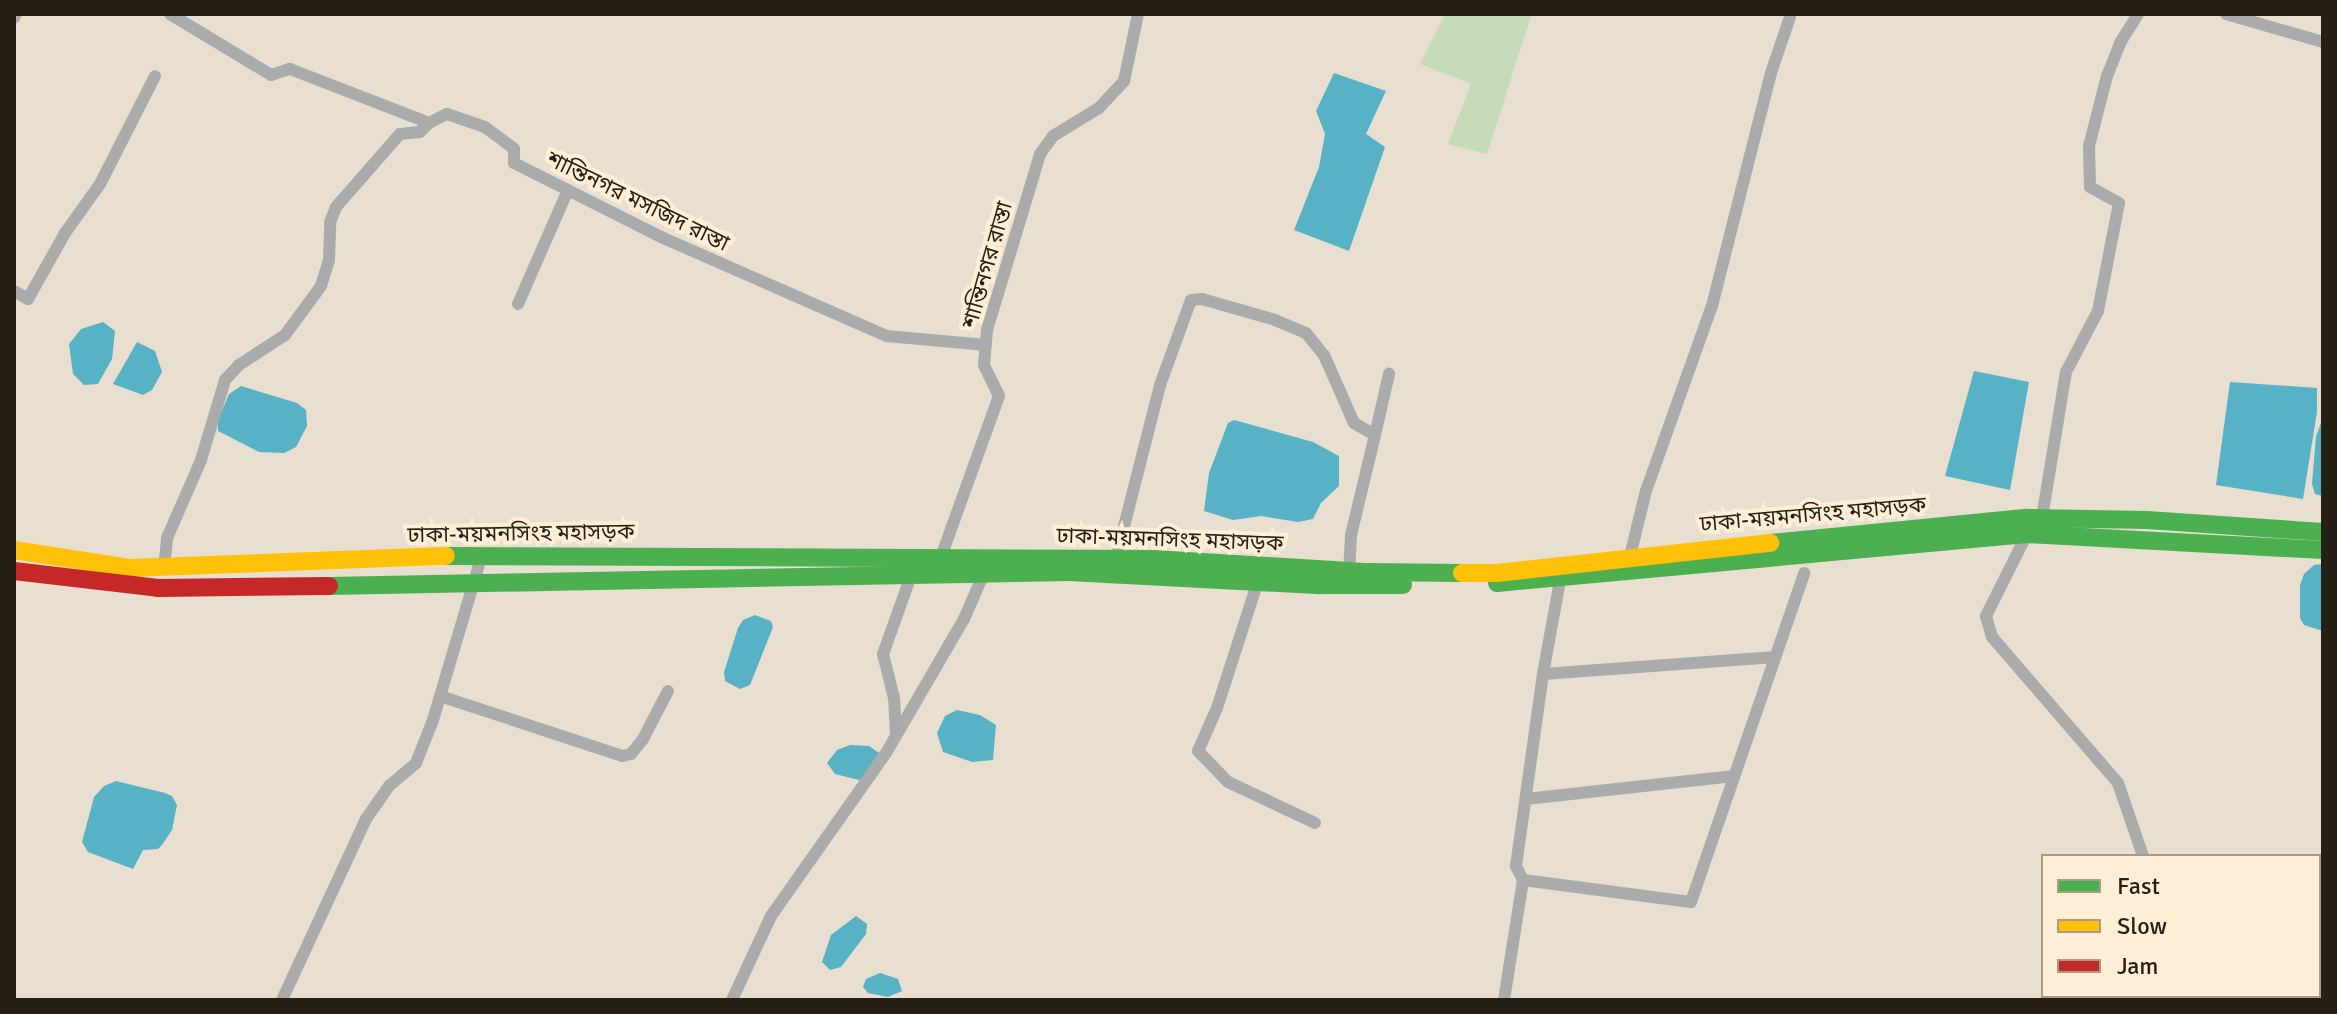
<!DOCTYPE html>
<html>
<head>
<meta charset="utf-8">
<style>
	body { margin:0 }
	#map { position:relative; width:2337px; height:1014px; overflow:hidden; background:#e8dfd1; font-family:Signika,"Noto Sans Bengali",sans-serif }
	div>[style] { position:absolute }
	.green>* { inset:0; background:#c6dcb8 }
	.water>* { inset:0; background:#57b2c6 }
	.street>* { height:12px; margin:-6px; padding:0 6px; transform-origin:6px; border-radius:6px; background:#aaacac }
	.fast>* { height:18px; margin:-9px; padding:0 9px; transform-origin:9px; border-radius:9px; background:#4caf50 }
	.slow>* { height:18px; margin:-9px; padding:0 9px; transform-origin:9px; border-radius:9px; background:#ffc107 }
	.jam>* { height:18px; margin:-9px; padding:0 9px; transform-origin:9px; border-radius:9px; background:#c62828 }
	span { translate:-50% -50%; white-space:nowrap; text-align:center; line-height:1.15; -webkit-text-stroke:8px #feeed5; paint-order:stroke }
	.street-label { font-size:22px; color:#251f16 }
	.frame { position:absolute; inset:0; border:16px solid #251f16; pointer-events:none }
	.legend { position:absolute; left:2041px; top:854px; width:280px; height:144px; box-sizing:border-box; background:#feeed5; border:2px solid #a79b89; margin:0; padding:10px 14px; list-style:none; font-size:24px; color:#251f16 }
	.legend li { display:flex; align-items:center; gap:16px; height:40px }
	.legend b { width:40px; border:2px solid #a79b89 }
</style>
</head>
<body>
<div id="map">
	<div class="green">
		<div style="clip-path:polygon(1445px 14px,1531px 16px,1487px 154px,1448px 144px,1471px 84px,1420px 64px)"></div>
	</div>
	<div class="water">
		<div style="clip-path:polygon(1334px 73px,1386px 91px,1366px 134px,1385px 147px,1349px 251px,1294px 230px,1319px 167px,1325px 134px,1316px 111px)"></div>
		<div style="clip-path:polygon(103px 322px,115px 331px,112px 359px,98px 384px,84px 385px,73px 374px,69px 344px,81px 329px)"></div>
		<div style="clip-path:polygon(137px 342px,155px 351px,162px 372px,152px 390px,143px 395px,113px 384px)"></div>
		<div style="clip-path:polygon(1974px 371px,2029px 382px,2010px 490px,1945px 476px)"></div>
		<div style="clip-path:polygon(2230px 382px,2317px 388px,2317px 412px,2303px 499px,2216px 485px)"></div>
		<div style="clip-path:polygon(241px 386px,297px 403px,306px 410px,307px 426px,296px 447px,284px 453px,259px 452px,218px 431px,218px 420px,229px 394px)"></div>
		<div style="clip-path:polygon(2323px 418px,2323px 496px,2315px 494px,2312px 484px,2316px 436px)"></div>
		<div style="clip-path:polygon(1234px 420px,1313px 442px,1339px 456px,1339px 486px,1321px 503px,1313px 519px,1298px 522px,1261px 516px,1233px 520px,1204px 511px,1209px 473px,1228px 423px)"></div>
		<div style="clip-path:polygon(2323px 564px,2323px 631px,2304px 625px,2300px 618px,2300px 585px,2304px 574px,2314px 565px)"></div>
		<div style="clip-path:polygon(755px 615px,771px 621px,773px 627px,750px 685px,740px 689px,725px 681px,724px 672px,738px 628px,743px 620px)"></div>
		<div style="clip-path:polygon(957px 710px,980px 715px,996px 725px,993px 760px,972px 762px,943px 752px,937px 733px,945px 716px)"></div>
		<div style="clip-path:polygon(850px 745px,869px 746px,879px 753px,866px 775px,859px 780px,835px 774px,827px 763px,837px 750px)"></div>
		<div style="clip-path:polygon(116px 781px,165px 793px,172px 796px,177px 805px,172px 830px,162px 845px,158px 849px,143px 850px,133px 869px,88px 852px,82px 842px,94px 797px,104px 786px)"></div>
		<div style="clip-path:polygon(856px 916px,867px 924px,866px 934px,841px 967px,830px 970px,822px 962px,831px 935px)"></div>
		<div style="clip-path:polygon(880px 973px,898px 979px,902px 991px,888px 997px,868px 993px,863px 987px,866px 979px)"></div>
	</div>
	<div class="street">
		<div style="left:170px;top:14px;width:118px;rotate:31.1deg"></div>
		<div style="left:271px;top:75px;width:20px;rotate:-18deg"></div>
		<div style="left:290px;top:69px;width:149px;rotate:21.2deg"></div>
		<div style="left:429px;top:123px;width:20px;rotate:-27deg"></div>
		<div style="left:447px;top:114px;width:40px;rotate:18.9deg"></div>
		<div style="left:485px;top:127px;width:36px;rotate:37deg"></div>
		<div style="left:514px;top:149px;width:14px;rotate:90deg"></div>
		<div style="left:514px;top:163px;width:165px;rotate:26.7deg"></div>
		<div style="left:661px;top:237px;width:247px;rotate:23.7deg"></div>
		<div style="left:887px;top:336px;width:99px;rotate:5.2deg"></div>
		<div style="left:2226px;top:14px;width:101px;rotate:16.1deg"></div>
		<div style="left:14px;top:18px;width:4px;rotate:-63deg"></div>
		<div style="left:14px;top:291px;width:16px;rotate:30deg"></div>
		<div style="left:28px;top:299px;width:76px;rotate:-60.7deg"></div>
		<div style="left:65px;top:233px;width:60px;rotate:-54.5deg"></div>
		<div style="left:100px;top:184px;width:121px;rotate:-63deg"></div>
		<div style="left:518px;top:304px;width:124px;rotate:-66.3deg"></div>
		<div style="left:1375px;top:435px;width:63px;rotate:-77.1deg"></div>
		<div style="left:2042px;top:518px;width:148px;rotate:-80.7deg"></div>
		<div style="left:2066px;top:372px;width:69px;rotate:-62.3deg"></div>
		<div style="left:2098px;top:311px;width:110px;rotate:-79deg"></div>
		<div style="left:2119px;top:203px;width:33px;rotate:-151deg"></div>
		<div style="left:2090px;top:187px;width:41px;rotate:-91.4deg"></div>
		<div style="left:2089px;top:146px;width:72px;rotate:-75.6deg"></div>
		<div style="left:2107px;top:76px;width:35px;rotate:-68deg"></div>
		<div style="left:2120px;top:43px;width:34px;rotate:-58deg"></div>
		<div style="left:2027px;top:534px;width:92px;rotate:116.6deg"></div>
		<div style="left:1986px;top:616px;width:22px;rotate:74deg"></div>
		<div style="left:1992px;top:637px;width:193px;rotate:49.2deg"></div>
		<div style="left:2118px;top:783px;width:77px;rotate:71.1deg"></div>
		<div style="left:1630px;top:556px;width:67px;rotate:-76.2deg"></div>
		<div style="left:1646px;top:491px;width:196px;rotate:-70.4deg"></div>
		<div style="left:1712px;top:306px;width:240px;rotate:-75.8deg"></div>
		<div style="left:1771px;top:73px;width:59px;rotate:-71.3deg"></div>
		<div style="left:941px;top:557px;width:171px;rotate:-70.2deg"></div>
		<div style="left:999px;top:396px;width:34px;rotate:-116deg"></div>
		<div style="left:984px;top:365px;width:35px;rotate:-85deg"></div>
		<div style="left:987px;top:330px;width:184px;rotate:-73.2deg"></div>
		<div style="left:1040px;top:154px;width:22px;rotate:-54deg"></div>
		<div style="left:1053px;top:136px;width:54px;rotate:-31.3deg"></div>
		<div style="left:1099px;top:108px;width:37px;rotate:-47deg"></div>
		<div style="left:1124px;top:81px;width:68px;rotate:-78.2deg"></div>
		<div style="left:1116px;top:558px;width:179px;rotate:-75.7deg"></div>
		<div style="left:1160px;top:385px;width:90px;rotate:-70deg"></div>
		<div style="left:1191px;top:300px;width:11px;rotate:-5deg"></div>
		<div style="left:1202px;top:299px;width:76px;rotate:16deg"></div>
		<div style="left:1275px;top:320px;width:34px;rotate:23deg"></div>
		<div style="left:1306px;top:333px;width:28px;rotate:51deg"></div>
		<div style="left:1324px;top:355px;width:74px;rotate:66.2deg"></div>
		<div style="left:1354px;top:423px;width:24px;rotate:30deg"></div>
		<div style="left:1375px;top:435px;width:103px;rotate:103.5deg"></div>
		<div style="left:1351px;top:535px;width:36px;rotate:93deg"></div>
		<div style="left:164px;top:568px;width:30px;rotate:-84deg"></div>
		<div style="left:167px;top:538px;width:85px;rotate:-66.4deg"></div>
		<div style="left:201px;top:460px;width:84px;rotate:-73.3deg"></div>
		<div style="left:225px;top:380px;width:21px;rotate:-47deg"></div>
		<div style="left:239px;top:365px;width:55px;rotate:-33.1deg"></div>
		<div style="left:285px;top:335px;width:61px;rotate:-53.7deg"></div>
		<div style="left:321px;top:286px;width:27px;rotate:-73deg"></div>
		<div style="left:329px;top:260px;width:38px;rotate:-88deg"></div>
		<div style="left:330px;top:222px;width:16px;rotate:-68deg"></div>
		<div style="left:336px;top:207px;width:97px;rotate:-48.8deg"></div>
		<div style="left:400px;top:134px;width:20px;rotate:-6deg"></div>
		<div style="left:420px;top:132px;width:13px;rotate:-45deg"></div>
		<div style="left:1258px;top:581px;width:133px;rotate:107.9deg"></div>
		<div style="left:1217px;top:708px;width:47px;rotate:113.8deg"></div>
		<div style="left:1198px;top:751px;width:43px;rotate:45.9deg"></div>
		<div style="left:1228px;top:782px;width:96px;rotate:25.2deg"></div>
		<div style="left:1543px;top:674px;width:233px;rotate:-4.2deg"></div>
		<div style="left:440px;top:696px;width:192px;rotate:18.2deg"></div>
		<div style="left:622px;top:756px;width:9px;rotate:-13deg"></div>
		<div style="left:631px;top:754px;width:19px;rotate:-51deg"></div>
		<div style="left:643px;top:739px;width:54px;rotate:-62.5deg"></div>
		<div style="left:896px;top:734px;width:36px;rotate:-93deg"></div>
		<div style="left:894px;top:698px;width:45px;rotate:-104deg"></div>
		<div style="left:883px;top:654px;width:83px;rotate:-70.3deg"></div>
		<div style="left:1526px;top:799px;width:209px;rotate:-6.3deg"></div>
		<div style="left:1523px;top:880px;width:169px;rotate:7.5deg"></div>
		<div style="left:1691px;top:902px;width:348px;rotate:-71deg"></div>
		<div style="left:2319px;top:914px;width:4px;rotate:-14deg"></div>
		<div style="left:282px;top:1000px;width:200px;rotate:-65.1deg"></div>
		<div style="left:366px;top:819px;width:40px;rotate:-55.1deg"></div>
		<div style="left:389px;top:786px;width:35px;rotate:-40deg"></div>
		<div style="left:416px;top:763px;width:46px;rotate:-68.4deg"></div>
		<div style="left:433px;top:720px;width:172px;rotate:-73.5deg"></div>
		<div style="left:732px;top:1000px;width:93px;rotate:-65.1deg"></div>
		<div style="left:771px;top:916px;width:199px;rotate:-54.8deg"></div>
		<div style="left:886px;top:753px;width:155px;rotate:-59.8deg"></div>
		<div style="left:964px;top:619px;width:50px;rotate:-66.5deg"></div>
		<div style="left:1504px;top:1000px;width:121px;rotate:-81deg"></div>
		<div style="left:1523px;top:880px;width:16px;rotate:-117deg"></div>
		<div style="left:1516px;top:866px;width:194px;rotate:-82deg"></div>
		<div style="left:1543px;top:674px;width:96px;rotate:-79.7deg"></div>
	</div>
	<div class="fast">
		<div style="left:1770px;top:543px;width:258px;rotate:-5.6deg"></div>
		<div style="left:2027px;top:518px;width:120px;rotate:1deg"></div>
		<div style="left:2147px;top:520px;width:176px;rotate:3.9deg"></div>
		<div style="left:446px;top:556px;width:708px;rotate:0.24deg"></div>
		<div style="left:1154px;top:559px;width:211px;rotate:3.5deg"></div>
		<div style="left:1365px;top:572px;width:97px;rotate:0.6deg"></div>
		<div style="left:1497px;top:583px;width:532px;rotate:-5.28deg"></div>
		<div style="left:2027px;top:534px;width:296px;rotate:3.1deg"></div>
		<div style="left:329px;top:586px;width:740px;rotate:-1.08deg"></div>
		<div style="left:1069px;top:572px;width:252px;rotate:3deg"></div>
		<div style="left:1321px;top:585px;width:82px"></div>
	</div>
	<div class="slow">
		<div style="left:14px;top:550px;width:117px;rotate:8.8deg"></div>
		<div style="left:130px;top:568px;width:316px;rotate:-2.2deg"></div>
		<div style="left:1462px;top:573px;width:35px"></div>
		<div style="left:1497px;top:573px;width:275px;rotate:-6.3deg"></div>
	</div>
	<div class="jam">
		<div style="left:14px;top:571px;width:145px;rotate:6.7deg"></div>
		<div style="left:158px;top:588px;width:171px;rotate:-0.7deg"></div>
	</div>
	<div class="street-label">
		<span style="left:638px;top:201px;rotate:26deg">শান্তিনগর মসজিদ রাস্তা</span>
		<span style="left:987px;top:265px;rotate:-74deg">শান্তিনগর রাস্তা</span>
		<span style="left:1813px;top:514px;rotate:-5deg">ঢাকা-ময়মনসিংহ মহাসড়ক</span>
		<span style="left:521px;top:533px;rotate:-1deg">ঢাকা-ময়মনসিংহ মহাসড়ক</span>
		<span style="left:1170px;top:539px;rotate:2deg">ঢাকা-ময়মনসিংহ মহাসড়ক</span>
	</div>
	<div class="frame"></div>
	<ul class="legend">
	<li><b style="height:10px;background:#4caf50"></b>Fast</li>
	<li><b style="height:10px;background:#ffc107"></b>Slow</li>
	<li><b style="height:10px;background:#c62828"></b>Jam</li>
	</ul>
</div>
</body>
</html>
